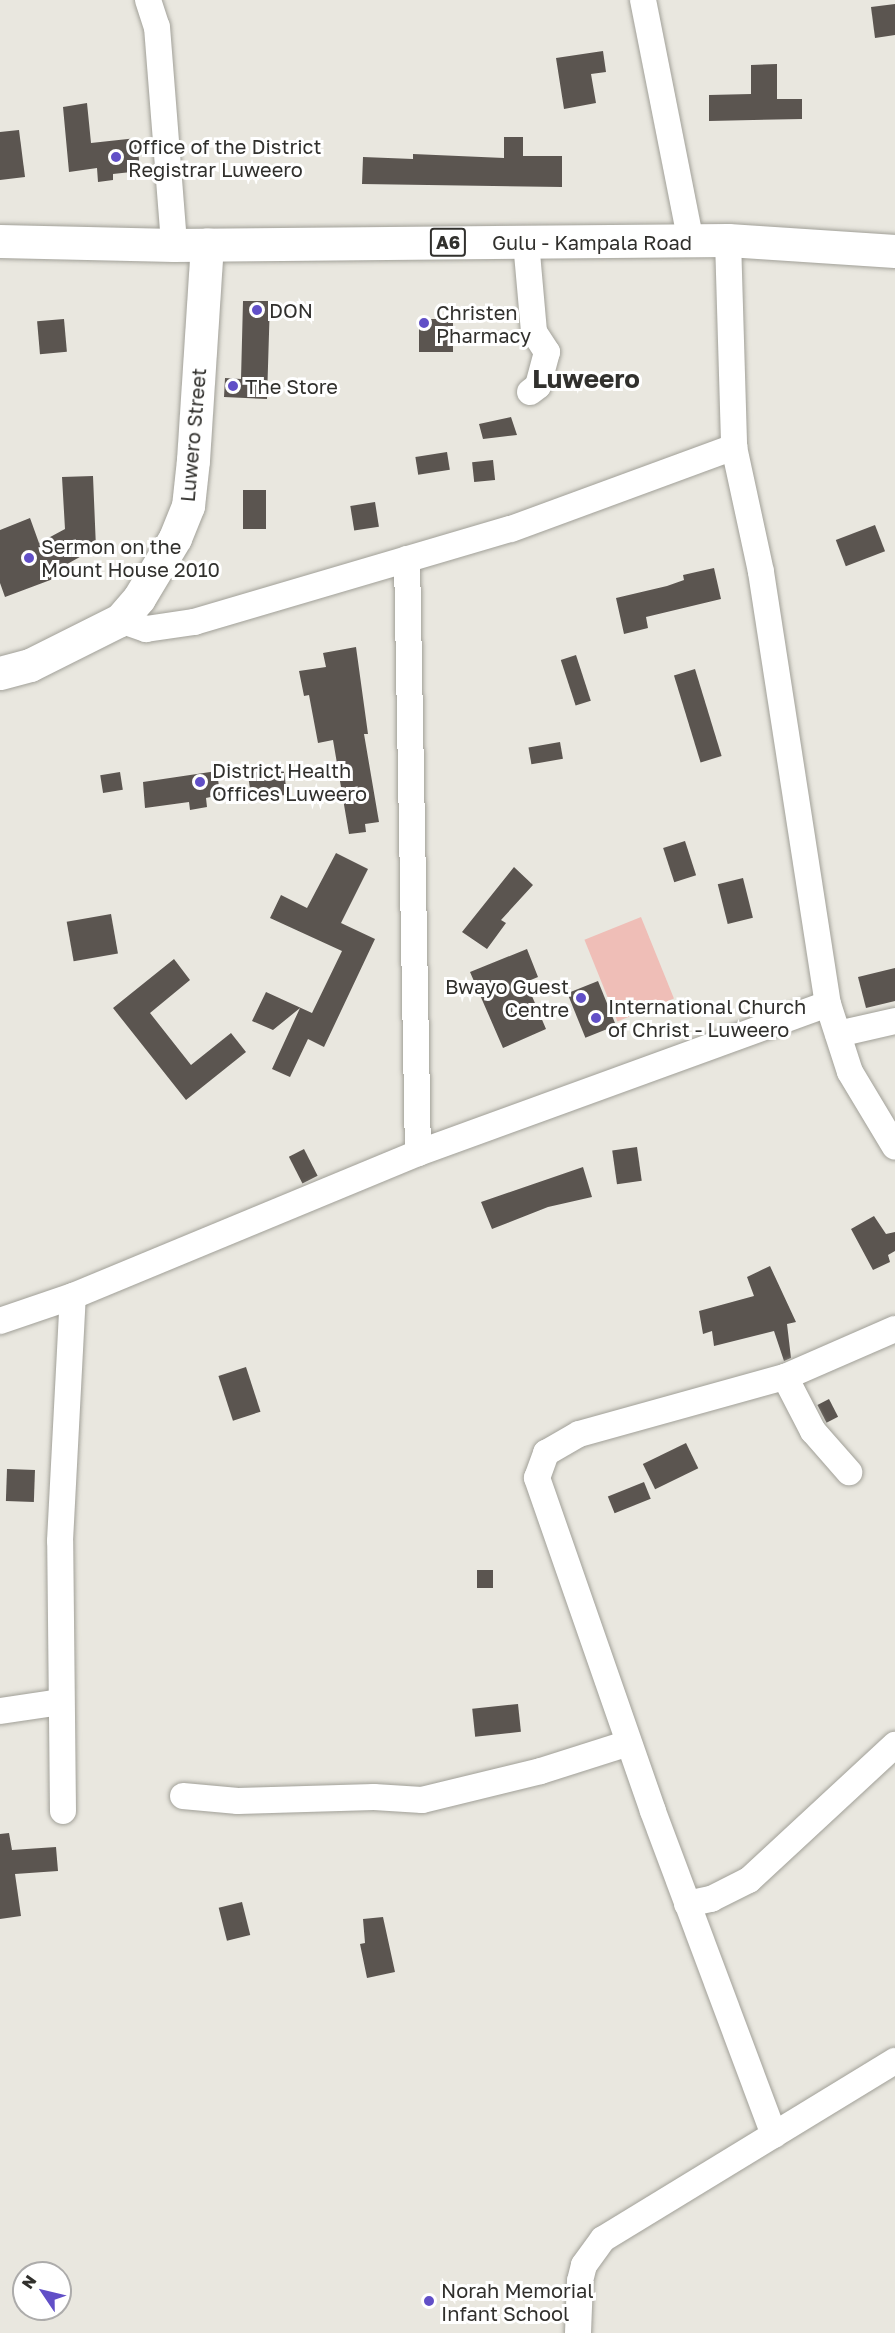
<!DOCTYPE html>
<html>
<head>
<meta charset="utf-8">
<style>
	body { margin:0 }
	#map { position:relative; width:895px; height:2333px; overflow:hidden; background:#e9e7df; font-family:"Golos Text",sans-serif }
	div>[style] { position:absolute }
	.green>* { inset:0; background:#efbeb7; transform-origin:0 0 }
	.building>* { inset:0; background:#5b5550; transform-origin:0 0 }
	.roads { filter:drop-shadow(0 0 2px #a1a098) drop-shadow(0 0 2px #a1a098) }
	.minor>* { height:26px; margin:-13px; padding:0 13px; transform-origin:13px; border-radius:13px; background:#fff }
	.major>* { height:33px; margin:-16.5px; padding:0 16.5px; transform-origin:16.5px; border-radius:16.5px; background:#fff }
	.dots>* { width:16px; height:16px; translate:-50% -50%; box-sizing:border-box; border:3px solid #fff; border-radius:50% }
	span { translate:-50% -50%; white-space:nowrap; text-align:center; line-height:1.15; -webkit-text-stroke:6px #fff; paint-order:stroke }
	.shield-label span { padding:2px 4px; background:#fff; border:2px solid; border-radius:4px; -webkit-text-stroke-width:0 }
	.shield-label { font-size:18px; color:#31302d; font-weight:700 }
	.poi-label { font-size:20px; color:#31302d }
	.left { translate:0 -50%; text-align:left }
	.right { translate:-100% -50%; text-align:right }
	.street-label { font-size:20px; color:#31302d }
	.district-label { font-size:26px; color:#31302d; font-weight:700 }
	.north { position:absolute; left:12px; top:2261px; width:60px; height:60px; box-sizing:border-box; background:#fff; border:2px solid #adacab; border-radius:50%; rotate:305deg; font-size:16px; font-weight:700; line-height:24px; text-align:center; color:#31302d }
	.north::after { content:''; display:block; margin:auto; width:21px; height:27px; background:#614fc7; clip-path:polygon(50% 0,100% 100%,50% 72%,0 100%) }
</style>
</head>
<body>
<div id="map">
	<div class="green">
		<div style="left:641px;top:917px;width:88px;height:61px;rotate:68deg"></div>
	</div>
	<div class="building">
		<div style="clip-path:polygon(895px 4px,895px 35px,875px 38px,871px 7px)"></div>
		<div style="clip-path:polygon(603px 51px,606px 72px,591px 74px,596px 103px,564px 109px,556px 58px)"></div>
		<div style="clip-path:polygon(777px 64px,777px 99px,802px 99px,802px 119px,709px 121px,709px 95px,751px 94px,751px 65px)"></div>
		<div style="clip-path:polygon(87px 103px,91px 143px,137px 138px,140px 171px,113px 174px,113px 180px,98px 182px,97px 168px,69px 172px,63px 107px)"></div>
		<div style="clip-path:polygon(19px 130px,25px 177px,0 180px,0 132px)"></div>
		<div style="clip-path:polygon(504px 137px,523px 137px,523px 156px,562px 156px,562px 187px,362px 184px,363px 157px,413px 159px,413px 154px,504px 158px)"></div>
		<div style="clip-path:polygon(243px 301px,270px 301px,267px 399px,224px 397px,225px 378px,241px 379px)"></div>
		<div style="left:64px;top:319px;width:33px;height:27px;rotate:85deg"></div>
		<div style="left:419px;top:319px;width:34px;height:33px"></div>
		<div style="clip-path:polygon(511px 417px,517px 435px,483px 439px,479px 424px)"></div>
		<div style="left:447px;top:452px;width:18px;height:32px;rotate:81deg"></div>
		<div style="left:493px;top:460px;width:20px;height:21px;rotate:84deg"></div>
		<div style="clip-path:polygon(93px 476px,96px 548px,51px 573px,53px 579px,5px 597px,0 583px,0 530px,30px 518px,39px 543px,65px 529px,62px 477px)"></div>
		<div style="left:243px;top:490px;width:23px;height:39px"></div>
		<div style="left:375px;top:502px;width:25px;height:25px;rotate:81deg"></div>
		<div style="left:875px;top:525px;width:28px;height:42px;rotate:69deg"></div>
		<div style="clip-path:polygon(714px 568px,721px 599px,646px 617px,648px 628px,624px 634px,616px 598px,667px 586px,684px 580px,683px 575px)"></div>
		<div style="clip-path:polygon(356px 647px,368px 734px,364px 734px,379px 822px,365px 824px,366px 832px,349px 834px,333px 740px,318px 743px,309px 695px,304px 696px,299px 671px,326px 667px,323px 653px)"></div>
		<div style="left:576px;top:655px;width:48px;height:16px;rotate:72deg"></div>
		<div style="left:695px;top:669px;width:91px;height:22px;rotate:73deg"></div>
		<div style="left:560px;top:742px;width:17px;height:32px;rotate:80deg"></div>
		<div style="left:283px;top:765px;width:30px;height:36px;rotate:82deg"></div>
		<div style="clip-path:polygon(217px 771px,220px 795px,206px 798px,207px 807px,190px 810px,189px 802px,145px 808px,143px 782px)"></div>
		<div style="left:120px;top:772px;width:18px;height:20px;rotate:81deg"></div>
		<div style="left:685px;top:841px;width:36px;height:23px;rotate:72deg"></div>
		<div style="clip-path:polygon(336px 853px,368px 869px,341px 923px,375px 939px,324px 1047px,308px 1039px,290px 1077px,272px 1069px,300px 1008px,273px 1030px,252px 1021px,266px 992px,312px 1013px,342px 951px,270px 918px,281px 895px,307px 908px)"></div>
		<div style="clip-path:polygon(514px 867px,533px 885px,501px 920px,506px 923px,487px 949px,462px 932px)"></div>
		<div style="left:743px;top:878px;width:41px;height:26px;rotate:76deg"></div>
		<div style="left:111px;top:914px;width:40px;height:45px;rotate:80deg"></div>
		<div style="clip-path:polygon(527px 949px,538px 977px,526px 982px,546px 1029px,503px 1048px,470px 972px)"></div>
		<div style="clip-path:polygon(174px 959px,190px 980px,150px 1013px,191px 1065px,231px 1033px,246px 1052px,186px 1100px,113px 1008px)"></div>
		<div style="clip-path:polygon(895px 968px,895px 1001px,866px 1008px,858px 977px)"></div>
		<div style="left:598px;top:981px;width:48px;height:33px;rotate:68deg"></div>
		<div style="left:637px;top:1147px;width:34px;height:25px;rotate:82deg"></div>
		<div style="left:304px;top:1149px;width:30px;height:17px;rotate:63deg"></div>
		<div style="clip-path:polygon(583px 1167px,592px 1197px,548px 1207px,492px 1229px,481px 1202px)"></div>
		<div style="clip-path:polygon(874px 1216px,886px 1234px,895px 1232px,895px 1251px,888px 1255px,890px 1262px,873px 1270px,851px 1229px)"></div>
		<div style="clip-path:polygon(770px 1266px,796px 1322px,787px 1324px,791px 1358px,784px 1361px,774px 1331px,714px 1346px,712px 1331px,703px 1334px,699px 1311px,754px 1296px,747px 1277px)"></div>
		<div style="left:246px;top:1367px;width:47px;height:29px;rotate:72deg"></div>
		<div style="left:829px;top:1399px;width:20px;height:13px;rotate:63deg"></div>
		<div style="left:686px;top:1443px;width:28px;height:48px;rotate:64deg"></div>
		<div style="left:7px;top:1469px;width:28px;height:32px;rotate:2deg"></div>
		<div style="left:644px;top:1482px;width:18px;height:39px;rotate:68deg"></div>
		<div style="left:477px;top:1570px;width:16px;height:18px"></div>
		<div style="left:518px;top:1704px;width:28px;height:46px;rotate:84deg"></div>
		<div style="clip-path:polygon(9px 1833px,12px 1850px,56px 1847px,58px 1871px,15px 1874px,21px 1916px,0 1919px,0 1834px)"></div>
		<div style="left:242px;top:1902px;width:34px;height:24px;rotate:76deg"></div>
		<div style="clip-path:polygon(383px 1917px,395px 1972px,367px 1978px,360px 1944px,365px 1943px,363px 1919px)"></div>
	</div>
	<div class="roads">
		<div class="minor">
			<div style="left:148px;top:0;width:28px;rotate:72deg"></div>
			<div style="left:157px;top:27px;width:219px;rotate:85.5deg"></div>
			<div style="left:643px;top:0;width:247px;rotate:78.8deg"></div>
			<div style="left:728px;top:240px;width:207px;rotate:88.3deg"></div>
			<div style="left:734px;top:447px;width:128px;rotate:77.8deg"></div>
			<div style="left:761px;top:572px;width:437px;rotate:81.2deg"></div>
			<div style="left:828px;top:1004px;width:71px;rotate:72.1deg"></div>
			<div style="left:850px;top:1072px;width:87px;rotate:59deg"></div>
			<div style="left:526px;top:242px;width:90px;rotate:84.9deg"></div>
			<div style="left:534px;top:332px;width:24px;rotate:57deg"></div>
			<div style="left:547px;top:352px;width:35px;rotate:105deg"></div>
			<div style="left:538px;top:386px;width:10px;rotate:143deg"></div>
			<div style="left:407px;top:559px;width:594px;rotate:88.94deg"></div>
			<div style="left:120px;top:620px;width:28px;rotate:19deg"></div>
			<div style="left:146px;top:629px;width:49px;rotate:-8.3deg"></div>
			<div style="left:194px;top:622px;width:330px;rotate:-16.4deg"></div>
			<div style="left:511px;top:529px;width:238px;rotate:-20.2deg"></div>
			<div style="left:838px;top:1034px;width:58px;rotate:-12.8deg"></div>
			<div style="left:0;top:1321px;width:77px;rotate:-18.9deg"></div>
			<div style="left:73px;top:1296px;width:373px;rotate:-22.5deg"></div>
			<div style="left:418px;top:1153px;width:436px;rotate:-20deg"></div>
			<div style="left:785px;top:1377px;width:61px;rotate:62.6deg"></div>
			<div style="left:813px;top:1431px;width:55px;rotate:48.7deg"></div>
			<div style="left:0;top:1711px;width:61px;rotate:-8.5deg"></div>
			<div style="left:183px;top:1796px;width:55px;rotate:5.2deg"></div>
			<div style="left:238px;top:1801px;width:136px;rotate:-1.7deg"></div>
			<div style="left:374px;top:1797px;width:48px;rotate:3.6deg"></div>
			<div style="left:422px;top:1800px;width:122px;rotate:-13.7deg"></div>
			<div style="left:541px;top:1771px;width:92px;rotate:-17.7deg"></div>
			<div style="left:63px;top:1811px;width:270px;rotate:-90.6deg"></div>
			<div style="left:60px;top:1541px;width:245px;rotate:-87deg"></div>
			<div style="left:687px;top:1904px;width:25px;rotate:-12deg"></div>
			<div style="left:711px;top:1899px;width:42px;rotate:-26.6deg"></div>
			<div style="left:749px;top:1880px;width:199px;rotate:-42.8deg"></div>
			<div style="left:774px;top:2135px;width:346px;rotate:-110.5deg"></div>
			<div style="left:653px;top:1811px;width:353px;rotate:-109.2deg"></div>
			<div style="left:537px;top:1478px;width:27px;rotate:-70deg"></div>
			<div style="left:546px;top:1453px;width:38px;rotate:-30deg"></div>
			<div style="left:579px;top:1434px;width:214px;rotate:-15.5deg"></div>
			<div style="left:785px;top:1377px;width:120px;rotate:-23.6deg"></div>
			<div style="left:578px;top:2333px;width:52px;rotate:-87.8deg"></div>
			<div style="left:580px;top:2281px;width:16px;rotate:-76deg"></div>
			<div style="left:584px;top:2265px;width:32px;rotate:-54deg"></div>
			<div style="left:603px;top:2239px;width:342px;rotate:-31.4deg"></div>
		</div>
		<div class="major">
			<div style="left:0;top:241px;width:174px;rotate:1.3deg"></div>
			<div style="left:174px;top:245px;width:554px;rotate:-0.52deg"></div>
			<div style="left:728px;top:240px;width:167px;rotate:3.8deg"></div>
			<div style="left:0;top:673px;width:31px;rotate:-15deg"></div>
			<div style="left:30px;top:665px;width:101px;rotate:-26.6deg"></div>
			<div style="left:120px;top:620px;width:29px;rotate:-49deg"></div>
			<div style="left:139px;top:598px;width:70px;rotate:-59deg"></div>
			<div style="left:175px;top:538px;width:35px;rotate:-68deg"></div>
			<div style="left:188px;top:506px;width:46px;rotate:-83.8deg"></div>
			<div style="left:193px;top:460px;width:216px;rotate:-86.3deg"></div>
		</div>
	</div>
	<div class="dots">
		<div style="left:116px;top:157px;background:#614fc7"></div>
		<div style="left:257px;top:310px;background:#614fc7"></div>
		<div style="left:424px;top:323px;background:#614fc7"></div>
		<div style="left:233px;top:386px;background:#614fc7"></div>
		<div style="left:29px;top:558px;background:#614fc7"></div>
		<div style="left:200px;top:782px;background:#614fc7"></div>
		<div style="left:581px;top:998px;background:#614fc7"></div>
		<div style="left:596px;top:1018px;background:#614fc7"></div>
		<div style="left:429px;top:2301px;background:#614fc7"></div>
	</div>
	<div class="shield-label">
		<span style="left:448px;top:242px">A6</span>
	</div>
	<div class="poi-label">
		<span class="left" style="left:128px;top:158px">Office of the District<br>Registrar Luweero</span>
		<span class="left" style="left:269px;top:310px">DON</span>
		<span class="left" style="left:436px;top:324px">Christen<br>Pharmacy</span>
		<span class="left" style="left:245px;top:386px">The Store</span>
		<span class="left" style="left:41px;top:558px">Sermon on the<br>Mount House 2010</span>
		<span class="left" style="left:212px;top:782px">District Health<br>Offices Luweero</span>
		<span class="right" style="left:569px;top:998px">Bwayo Guest<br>Centre</span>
		<span class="left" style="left:608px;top:1018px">International Church<br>of Christ - Luweero</span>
		<span class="left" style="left:441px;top:2302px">Norah Memorial<br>Infant School</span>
	</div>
	<div class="street-label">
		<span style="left:592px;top:242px">Gulu - Kampala Road</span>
		<span style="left:193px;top:435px;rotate:-85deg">Luwero Street</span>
	</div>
	<div class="district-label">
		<span style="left:586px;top:379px">Luweero</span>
	</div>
	<div class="north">N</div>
</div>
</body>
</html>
